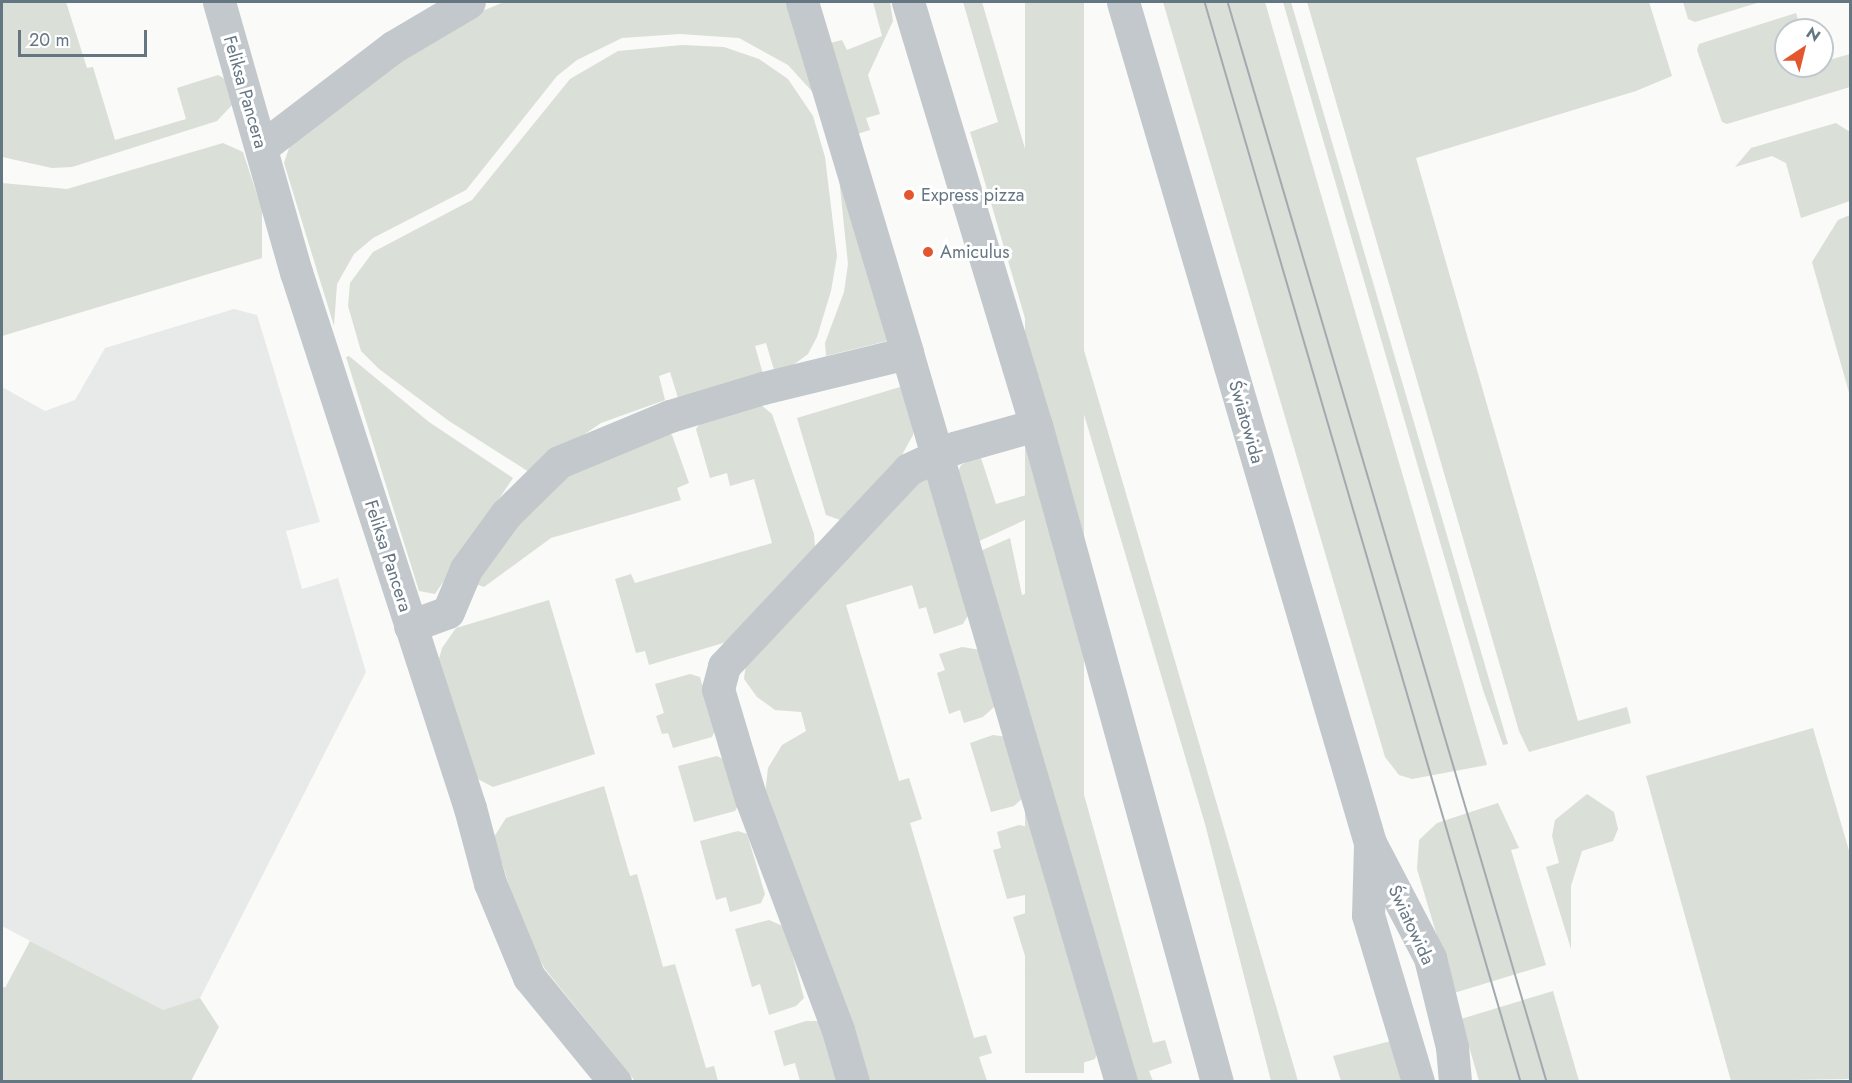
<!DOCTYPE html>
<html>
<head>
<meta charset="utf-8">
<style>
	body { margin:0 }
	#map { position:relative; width:1852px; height:1083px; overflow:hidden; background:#fafaf8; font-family:Jost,sans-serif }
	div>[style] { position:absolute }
	.built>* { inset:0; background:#e8e9e9 }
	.green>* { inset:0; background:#dadfd7; transform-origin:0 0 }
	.minor>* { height:33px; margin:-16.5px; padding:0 16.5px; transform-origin:16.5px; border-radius:16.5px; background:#c3c8cc }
	.tram>* { height:1.5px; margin:-0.75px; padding:0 0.75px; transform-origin:0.75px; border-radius:0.75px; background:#a2aab0 }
	.dots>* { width:16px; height:16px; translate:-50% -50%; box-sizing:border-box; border:3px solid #fff; border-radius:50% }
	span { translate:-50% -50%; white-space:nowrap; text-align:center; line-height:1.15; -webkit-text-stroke:6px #fff; paint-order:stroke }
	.street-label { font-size:18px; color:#657683 }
	.poi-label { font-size:18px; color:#657683 }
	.left { translate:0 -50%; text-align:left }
	.frame { position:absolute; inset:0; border:3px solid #657683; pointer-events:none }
	.north { position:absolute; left:1774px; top:18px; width:60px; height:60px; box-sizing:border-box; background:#fff; border:2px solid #c1c8cd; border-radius:50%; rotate:35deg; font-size:16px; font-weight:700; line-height:24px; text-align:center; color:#657683 }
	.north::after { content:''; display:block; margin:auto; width:21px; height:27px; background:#e4572e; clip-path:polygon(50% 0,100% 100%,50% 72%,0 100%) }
	.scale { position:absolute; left:18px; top:30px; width:129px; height:27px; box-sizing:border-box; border:3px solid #657683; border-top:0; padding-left:8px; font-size:18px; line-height:21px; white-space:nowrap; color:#657683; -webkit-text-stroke:4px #fff; paint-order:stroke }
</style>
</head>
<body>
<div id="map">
	<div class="built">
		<div style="clip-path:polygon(234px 309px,257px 315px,320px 522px,286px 531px,302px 589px,338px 578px,366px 672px,200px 998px,163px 1011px,2px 926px,2px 387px,45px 411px,75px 400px,105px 348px)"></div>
	</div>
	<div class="green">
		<div style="clip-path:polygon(2px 2px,66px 2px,87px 68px,93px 67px,115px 140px,186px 119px,177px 88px,218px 75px,225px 79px,232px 105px,217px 121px,72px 167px,52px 168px,2px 157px)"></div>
		<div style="clip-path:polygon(504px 2px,791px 2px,818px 98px,788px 65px,739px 38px,680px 34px,622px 38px,577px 60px,557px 76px,466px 190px,373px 238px,354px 254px,337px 284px,334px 326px,284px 163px,291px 142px,426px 42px,463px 19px)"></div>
		<div style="clip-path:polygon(873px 2px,890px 2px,893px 21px,868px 75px,880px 114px,866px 118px,870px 130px,854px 135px,826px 44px,842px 40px,847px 50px,882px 36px)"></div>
		<div style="clip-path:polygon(963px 2px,982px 2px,1298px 1081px,1271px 1081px,1205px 824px,1078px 394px,1050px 403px,970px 132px,998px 122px)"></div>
		<div style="left:1025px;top:2px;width:59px;height:1071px"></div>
		<div style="clip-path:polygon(1163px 2px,1265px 2px,1487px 765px,1412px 779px,1399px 775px,1385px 757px)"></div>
		<div style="clip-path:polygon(1283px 2px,1291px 2px,1508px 744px,1503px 745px,1483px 690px)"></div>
		<div style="clip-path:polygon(1307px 2px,1649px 2px,1672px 76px,1636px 91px,1416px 158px,1578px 721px,1627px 707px,1631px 723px,1529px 752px,1519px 731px)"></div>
		<div style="clip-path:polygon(1683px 2px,1757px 2px,1757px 3px,1695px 22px,1688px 19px)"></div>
		<div style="clip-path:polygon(1796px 13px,1801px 30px,1786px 30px,1786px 66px,1822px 66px,1822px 62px,1850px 54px,1850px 87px,1727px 124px,1722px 122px,1697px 50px,1699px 44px)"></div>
		<div style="clip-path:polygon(682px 45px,724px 47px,759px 59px,788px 79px,813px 116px,825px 157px,837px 256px,831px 291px,817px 337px,808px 354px,789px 368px,774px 370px,766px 343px,755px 346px,763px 374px,678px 398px,670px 372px,659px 376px,665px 400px,601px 423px,529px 472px,449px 421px,379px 369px,361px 351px,348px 306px,350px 283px,373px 252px,472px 200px,570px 79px,618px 51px)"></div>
		<div style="clip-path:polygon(1836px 123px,1850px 132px,1850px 201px,1801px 218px,1786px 163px,1772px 156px,1735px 167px,1751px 148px)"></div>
		<div style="clip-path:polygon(223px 143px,243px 152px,262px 210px,262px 258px,2px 336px,2px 183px,67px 189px)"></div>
		<div style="clip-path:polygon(838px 168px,887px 341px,826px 356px,825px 343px,844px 292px,848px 264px)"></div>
		<div style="clip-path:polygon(1850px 215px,1850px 396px,1812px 262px,1838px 220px)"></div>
		<div style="clip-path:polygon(349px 356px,429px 422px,513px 478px,435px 594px,419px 591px,346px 357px)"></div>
		<div style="clip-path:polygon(900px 387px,908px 395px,915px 421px,913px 435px,902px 455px,840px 520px,826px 515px,797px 418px)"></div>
		<div style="clip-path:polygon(760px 404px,772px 414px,814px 534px,815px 547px,730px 641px,649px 665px,645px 651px,636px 653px,615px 579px,631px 574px,635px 583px,772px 543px,754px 479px,730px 486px,727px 473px,710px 478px,696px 429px,704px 418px)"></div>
		<div style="clip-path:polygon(663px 430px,672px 435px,689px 483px,677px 488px,681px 500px,551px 538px,484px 587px,473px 583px,495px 548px,553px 484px,595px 456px)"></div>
		<div style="clip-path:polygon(980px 455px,996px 504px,1033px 493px,1040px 513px,975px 543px,956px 477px,961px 465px)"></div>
		<div style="clip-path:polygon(928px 478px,971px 610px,963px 624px,934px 634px,926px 607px,919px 609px,912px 585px,846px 605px,899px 781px,909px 778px,922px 819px,910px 823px,974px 1038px,986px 1035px,992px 1053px,979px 1057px,987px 1081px,866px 1081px,765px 794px,768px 768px,782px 745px,806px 731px,801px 712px,775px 710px,757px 697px,744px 679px,746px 663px,917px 480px)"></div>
		<div style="clip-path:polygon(1010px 538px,1022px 595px,1028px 593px,1153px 1043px,1165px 1040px,1172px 1063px,1149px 1071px,1153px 1081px,1133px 1081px,978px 552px)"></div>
		<div style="clip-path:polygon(549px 600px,595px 754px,493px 787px,474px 777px,439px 659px,442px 648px,456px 628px)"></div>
		<div style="clip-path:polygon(962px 647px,981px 650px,995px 706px,983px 717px,964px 723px,960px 710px,949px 714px,937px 673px,945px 670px,939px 654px)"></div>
		<div style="clip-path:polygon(690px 674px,700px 677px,715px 730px,712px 737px,673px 748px,668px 733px,662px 734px,656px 716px,664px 713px,655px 684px)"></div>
		<div style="clip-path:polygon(1813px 728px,1850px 854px,1850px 1079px,1731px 1081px,1646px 776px)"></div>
		<div style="clip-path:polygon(993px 735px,1007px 737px,1026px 795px,1014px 806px,991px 812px,970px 743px)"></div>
		<div style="clip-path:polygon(717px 756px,725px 760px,738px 806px,735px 811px,694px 822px,678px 766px)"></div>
		<div style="clip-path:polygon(604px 786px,630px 876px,637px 874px,663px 967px,675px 964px,706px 1068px,714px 1066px,718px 1081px,635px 1081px,545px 969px,522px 928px,494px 837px,506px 818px)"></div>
		<div style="clip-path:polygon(1587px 794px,1614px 812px,1618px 829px,1613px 841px,1582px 851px,1571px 886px,1571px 949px,1546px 867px,1559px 863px,1552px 836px,1555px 820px)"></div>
		<div style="clip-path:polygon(1498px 803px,1519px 848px,1511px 850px,1546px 965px,1454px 993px,1417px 869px,1419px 840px,1437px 823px)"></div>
		<div style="clip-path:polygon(1019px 825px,1038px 829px,1052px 879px,1042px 891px,1007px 899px,993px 850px,1001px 848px,997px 832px)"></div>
		<div style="clip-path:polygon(738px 831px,747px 834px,765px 894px,761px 903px,730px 912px,726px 897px,716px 900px,700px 841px)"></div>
		<div style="clip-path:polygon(1047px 907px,1060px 911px,1075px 961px,1069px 971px,1041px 979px,1037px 966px,1029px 969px,1013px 917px)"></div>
		<div style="clip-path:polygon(769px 920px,785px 927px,804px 998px,796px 1006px,769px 1015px,760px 984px,752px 987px,735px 929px)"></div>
		<div style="clip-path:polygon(30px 941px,163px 1010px,200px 998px,219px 1027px,191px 1081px,2px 1081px,2px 986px,5px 988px)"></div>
		<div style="clip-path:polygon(1075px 989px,1082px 992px,1100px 1045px,1095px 1059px,1066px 1068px,1062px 1057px,1054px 1059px,1049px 1040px,1057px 1037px,1046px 997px)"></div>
		<div style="clip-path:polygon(1553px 991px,1579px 1081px,1479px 1081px,1461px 1019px)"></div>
		<div style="clip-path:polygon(806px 1021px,817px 1021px,828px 1029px,839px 1081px,800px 1081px,795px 1063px,784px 1066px,774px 1031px)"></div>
		<div style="clip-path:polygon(1391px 1041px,1401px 1081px,1341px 1081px,1333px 1056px)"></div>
	</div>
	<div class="minor">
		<div style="left:219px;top:2px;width:281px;rotate:74.1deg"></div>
		<div style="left:296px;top:272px;width:564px;rotate:72.02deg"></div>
		<div style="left:470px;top:808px;width:78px;rotate:75.1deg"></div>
		<div style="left:490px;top:883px;width:102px;rotate:67.5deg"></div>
		<div style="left:529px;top:977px;width:136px;rotate:50.7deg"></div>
		<div style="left:802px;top:2px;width:366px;rotate:73.3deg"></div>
		<div style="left:908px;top:2px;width:442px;rotate:73.2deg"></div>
		<div style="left:1036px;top:425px;width:681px;rotate:74.6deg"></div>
		<div style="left:1123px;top:2px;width:877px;rotate:73.63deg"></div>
		<div style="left:1370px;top:843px;width:130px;rotate:62.4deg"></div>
		<div style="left:1430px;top:958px;width:92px;rotate:76.1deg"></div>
		<div style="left:1452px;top:1047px;width:35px;rotate:85deg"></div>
		<div style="left:262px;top:147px;width:165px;rotate:-37.4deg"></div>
		<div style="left:393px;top:47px;width:88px;rotate:-30.6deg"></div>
		<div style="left:410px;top:626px;width:40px;rotate:-20.2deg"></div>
		<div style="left:448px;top:612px;width:47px;rotate:-67.3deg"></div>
		<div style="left:466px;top:569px;width:68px;rotate:-54deg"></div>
		<div style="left:506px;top:514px;width:74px;rotate:-44.5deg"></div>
		<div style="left:559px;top:462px;width:120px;rotate:-22.5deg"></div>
		<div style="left:670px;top:416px;width:97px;rotate:-16.8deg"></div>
		<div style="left:763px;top:388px;width:148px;rotate:-13.7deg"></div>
		<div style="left:907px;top:353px;width:760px;rotate:73.64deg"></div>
		<div style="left:1370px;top:845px;width:70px;rotate:91.6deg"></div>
		<div style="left:1368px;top:915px;width:174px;rotate:73.3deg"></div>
		<div style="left:853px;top:1082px;width:54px;rotate:-106.1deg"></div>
		<div style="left:838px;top:1030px;width:247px;rotate:-110.6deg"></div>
		<div style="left:751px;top:799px;width:115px;rotate:-106.7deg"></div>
		<div style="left:718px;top:689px;width:24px;rotate:-75deg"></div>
		<div style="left:724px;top:666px;width:270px;rotate:-46.8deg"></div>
		<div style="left:909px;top:469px;width:50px;rotate:-25deg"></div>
		<div style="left:954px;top:448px;width:85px;rotate:-15.7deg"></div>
	</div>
	<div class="tram">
		<div style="left:1205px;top:2px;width:1125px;rotate:73.69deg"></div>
		<div style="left:1228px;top:2px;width:1126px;rotate:73.54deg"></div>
	</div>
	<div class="dots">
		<div style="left:909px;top:195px;background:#e4572e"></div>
		<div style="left:928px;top:252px;background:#e4572e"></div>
	</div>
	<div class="street-label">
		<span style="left:245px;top:92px;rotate:74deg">Feliksa Pancera</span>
		<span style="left:1246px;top:422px;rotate:74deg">Światowida</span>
		<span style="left:388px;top:556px;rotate:72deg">Feliksa Pancera</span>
		<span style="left:1411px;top:925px;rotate:65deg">Światowida</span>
	</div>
	<div class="poi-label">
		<span class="left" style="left:921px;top:195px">Express pizza</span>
		<span class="left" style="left:940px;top:252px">Amiculus</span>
	</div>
	<div class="frame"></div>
	<div class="north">N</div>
	<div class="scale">20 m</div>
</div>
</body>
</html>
